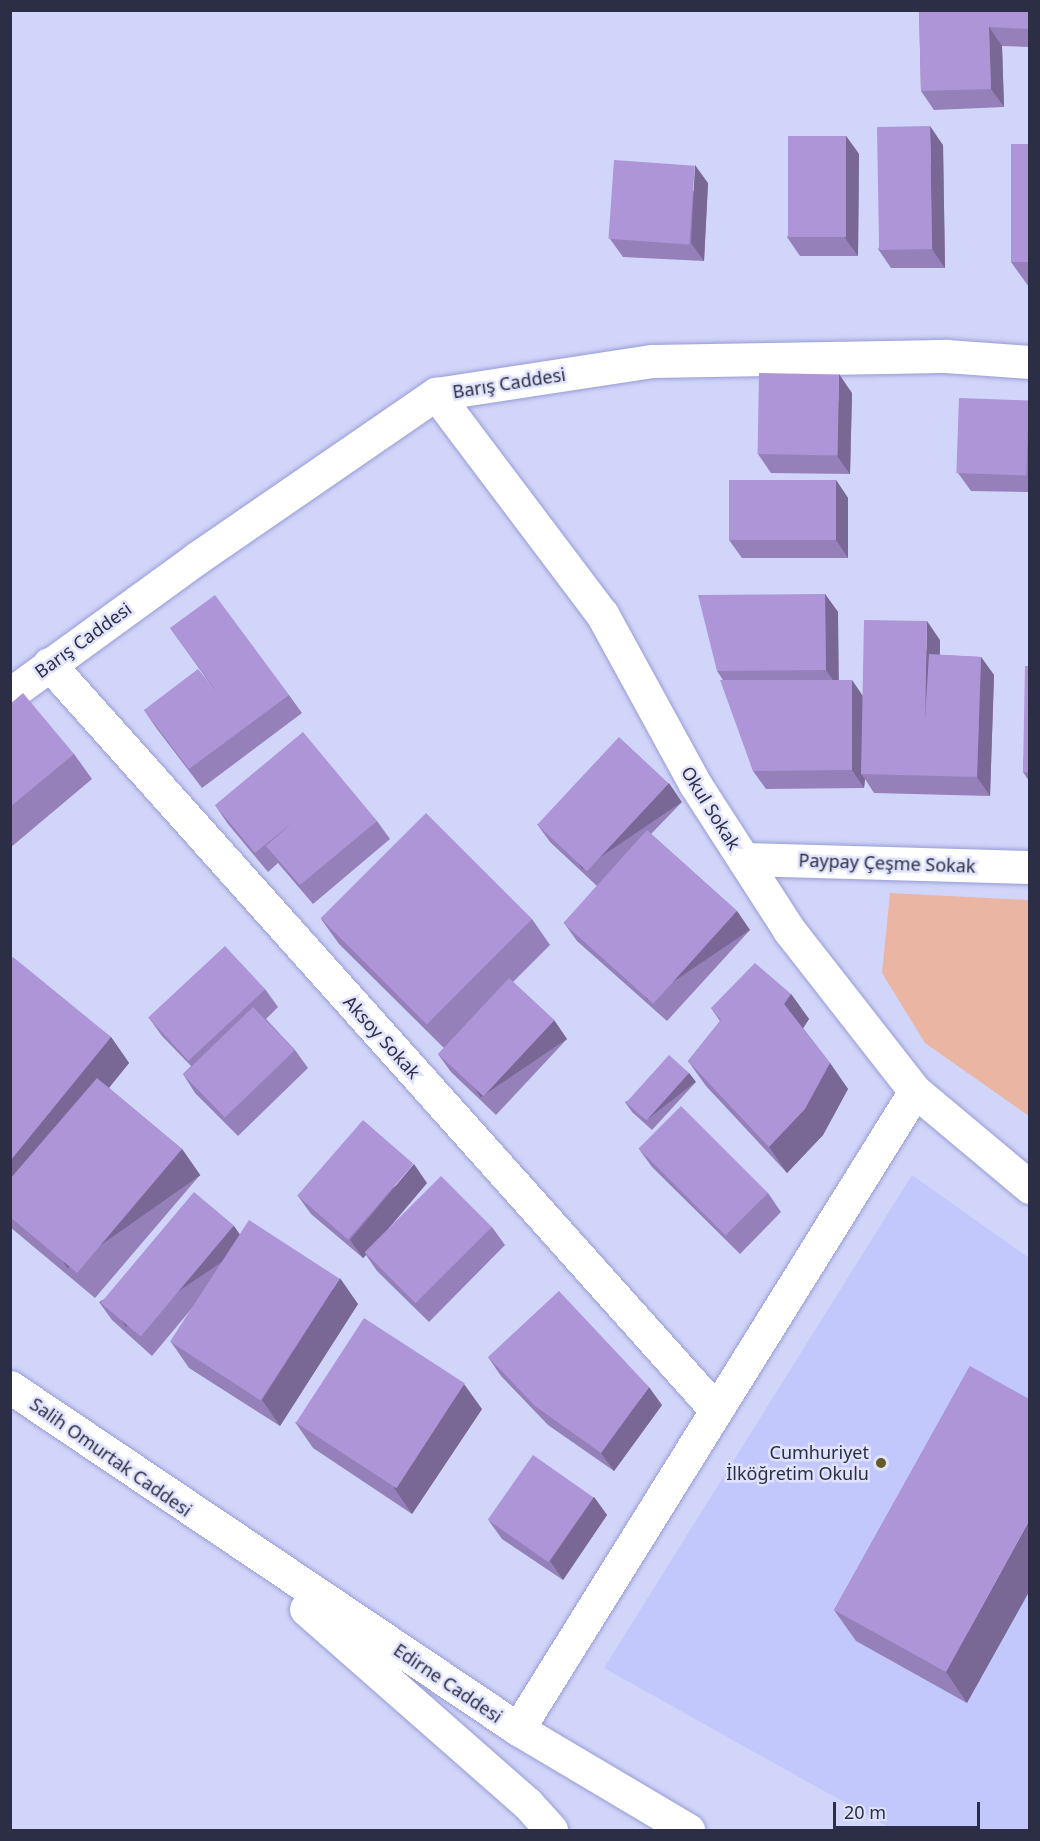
<!DOCTYPE html>
<html>
<head>
<meta charset="utf-8">
<style>
	body { margin:0 }
	#map { position:relative; width:1040px; height:1841px; overflow:hidden; background:#d1d5f9; font-family:"Noto Sans",sans-serif }
	div>[style] { position:absolute }
	.built>* { inset:0; background:#c2c7fc }
	.green>* { inset:0; background:#eab5a2 }
	.roads { filter:drop-shadow(0 0 2px #979cd5) drop-shadow(0 0 2px #979cd5) }
	.minor>* { height:33px; margin:-16.5px; padding:0 16.5px; transform-origin:16.5px; border-radius:16.5px; background:#fff }
	.major>* { height:33px; margin:-16.5px; padding:0 16.5px; transform-origin:16.5px; border-radius:16.5px; background:#fff }
	.wall>* { inset:0; background:#9580b9 }
	.shaded-wall>* { inset:0; background:#796896; transform-origin:0 0 }
	.building>* { inset:0; background:#ad95d7; transform-origin:0 0 }
	.dots>* { width:16px; height:16px; translate:-50% -50%; box-sizing:border-box; border:3px solid #e0e3fc; border-radius:50% }
	span { translate:-50% -50%; white-space:nowrap; text-align:center; line-height:1.15; -webkit-text-stroke:5px #e0e3fc; paint-order:stroke }
	.street-label { font-size:18px; color:#2c2e45 }
	.poi-label { font-size:18px; color:#2c2e45 }
	.right { translate:-100% -50%; text-align:right }
	.frame { position:absolute; inset:0; border:12px solid #2c2e45; pointer-events:none }
	.scale { position:absolute; left:833px; top:1802px; width:147px; height:27px; box-sizing:border-box; border:3px solid #2c2e45; border-top:0; padding-left:8px; font-size:18px; line-height:21px; white-space:nowrap; color:#2c2e45; -webkit-text-stroke:4px #e0e3fc; paint-order:stroke }
</style>
</head>
<body>
<div id="map">
	<div class="built">
		<div style="clip-path:polygon(912px 1175px,1029px 1258px,1029px 1830px,894px 1830px,604px 1668px)"></div>
	</div>
	<div class="green">
		<div style="clip-path:polygon(890px 893px,1029px 900px,1029px 1116px,925px 1043px,882px 973px)"></div>
	</div>
	<div class="roads">
		<div class="minor">
			<div style="left:436px;top:394px;width:276px;rotate:53deg"></div>
			<div style="left:602px;top:614px;width:194px;rotate:61.3deg"></div>
			<div style="left:695px;top:784px;width:174px;rotate:57.2deg"></div>
			<div style="left:789px;top:930px;width:204px;rotate:52deg"></div>
			<div style="left:915px;top:1091px;width:150px;rotate:39.9deg"></div>
			<div style="left:49px;top:664px;width:999px;rotate:48.2deg"></div>
			<div style="left:10px;top:694px;width:231px;rotate:-36deg"></div>
			<div style="left:197px;top:558px;width:290px;rotate:-34.5deg"></div>
			<div style="left:436px;top:394px;width:219px;rotate:-8.7deg"></div>
			<div style="left:652px;top:361px;width:294px;rotate:-1deg"></div>
			<div style="left:946px;top:356px;width:84px;rotate:4.1deg"></div>
			<div style="left:744px;top:859px;width:286px;rotate:1.6deg"></div>
			<div style="left:518px;top:1729px;width:751px;rotate:-58.11deg"></div>
		</div>
		<div class="major">
			<div style="left:10px;top:1387px;width:612px;rotate:33.95deg"></div>
			<div style="left:518px;top:1729px;width:198px;rotate:30.7deg"></div>
			<div style="left:306px;top:1609px;width:294px;rotate:41.3deg"></div>
			<div style="left:527px;top:1803px;width:36px;rotate:48deg"></div>
		</div>
	</div>
	<div class="wall">
		<div style="clip-path:polygon(919px 10px,1029px 10px,1029px 47px,1002px 46px,1004px 107px,934px 110px,921px 91px)"></div>
		<div style="clip-path:polygon(846px 136px,859px 154px,858px 256px,800px 256px,787px 237px)"></div>
		<div style="clip-path:polygon(1029px 144px,1029px 287px,1011px 262px)"></div>
		<div style="clip-path:polygon(943px 145px,945px 268px,891px 268px,878px 249px)"></div>
		<div style="clip-path:polygon(708px 183px,704px 261px,623px 257px,610px 239px)"></div>
		<div style="clip-path:polygon(852px 393px,850px 474px,771px 473px,758px 454px)"></div>
		<div style="clip-path:polygon(1029px 400px,1029px 492px,971px 491px,958px 473px)"></div>
		<div style="clip-path:polygon(836px 480px,848px 498px,848px 558px,742px 558px,729px 540px)"></div>
		<div style="clip-path:polygon(825px 594px,838px 612px,838px 680px,863px 696px,940px 640px,940px 655px,981px 657px,994px 675px,990px 796px,874px 793px,865px 779px,864px 788px,766px 789px,753px 771px,723px 680px,717px 671px)"></div>
		<div style="clip-path:polygon(170px 628px,289px 695px,302px 713px,202px 788px,157px 729px,144px 710px,211px 685px)"></div>
		<div style="clip-path:polygon(1029px 666px,1029px 781px,1023px 772px)"></div>
		<div style="clip-path:polygon(10px 704px,74px 754px,92px 779px,10px 848px)"></div>
		<div style="clip-path:polygon(682px 802px,651px 834px,737px 911px,750px 930px,667px 1021px,577px 941px,564px 923px,597px 886px,550px 842px,537px 824px)"></div>
		<div style="clip-path:polygon(215px 805px,377px 821px,390px 839px,313px 904px,278px 863px,268px 872px,228px 824px)"></div>
		<div style="clip-path:polygon(321px 919px,532px 919px,550px 945px,513px 982px,554px 1020px,567px 1039px,496px 1115px,451px 1072px,438px 1054px,444px 1048px,339px 944px)"></div>
		<div style="clip-path:polygon(10px 961px,111px 1037px,129px 1063px,109px 1088px,182px 1149px,200px 1175px,95px 1298px,10px 1227px)"></div>
		<div style="clip-path:polygon(265px 989px,278px 1007px,266px 1019px,295px 1050px,308px 1068px,238px 1136px,195px 1093px,183px 1074px,191px 1066px,162px 1036px,149px 1018px)"></div>
		<div style="clip-path:polygon(791px 994px,809px 1019px,803px 1028px,830px 1063px,848px 1089px,823px 1135px,787px 1173px,706px 1086px,688px 1061px,720px 1021px,711px 1008px)"></div>
		<div style="clip-path:polygon(689px 1073px,696px 1082px,652px 1130px,632px 1112px,625px 1102px)"></div>
		<div style="clip-path:polygon(639px 1149px,768px 1193px,781px 1212px,740px 1254px,652px 1167px)"></div>
		<div style="clip-path:polygon(427px 1183px,388px 1229px,492px 1227px,505px 1245px,429px 1322px,377px 1271px,366px 1255px,363px 1258px,311px 1214px,298px 1196px)"></div>
		<div style="clip-path:polygon(234px 1226px,240px 1235px,358px 1304px,280px 1426px,189px 1368px,171px 1342px,193px 1307px,152px 1356px,112px 1320px,99px 1302px)"></div>
		<div style="clip-path:polygon(488px 1357px,662px 1405px,614px 1471px,548px 1425px,501px 1376px)"></div>
		<div style="clip-path:polygon(970px 1366px,967px 1703px,856px 1641px,834px 1610px)"></div>
		<div style="clip-path:polygon(482px 1409px,412px 1514px,313px 1448px,295px 1422px)"></div>
		<div style="clip-path:polygon(594px 1497px,607px 1515px,563px 1580px,502px 1539px,489px 1521px)"></div>
	</div>
	<div class="shaded-wall">
		<div style="clip-path:polygon(989px 27px,1002px 46px,1004px 107px,991px 89px)"></div>
		<div style="clip-path:polygon(930px 126px,943px 145px,945px 268px,932px 249px)"></div>
		<div style="clip-path:polygon(846px 136px,859px 154px,858px 256px,845px 238px)"></div>
		<div style="clip-path:polygon(695px 165px,708px 183px,704px 261px,691px 243px)"></div>
		<div style="clip-path:polygon(839px 374px,852px 393px,850px 474px,837px 456px)"></div>
		<div style="clip-path:polygon(836px 480px,848px 498px,848px 558px,836px 540px)"></div>
		<div style="clip-path:polygon(825px 594px,838px 612px,839px 689px,826px 670px)"></div>
		<div style="clip-path:polygon(927px 621px,940px 640px,938px 738px,925px 720px)"></div>
		<div style="clip-path:polygon(981px 657px,994px 675px,990px 796px,977px 777px)"></div>
		<div style="clip-path:polygon(852px 680px,865px 699px,861px 774px,865px 779px,864px 788px,852px 770px)"></div>
		<div style="left:669px;top:783px;width:23px;height:120px;rotate:56deg"></div>
		<div style="left:737px;top:911px;width:23px;height:124px;rotate:56deg"></div>
		<div style="clip-path:polygon(791px 994px,809px 1019px,802px 1030px,784px 1004px)"></div>
		<div style="left:554px;top:1020px;width:23px;height:104px;rotate:56deg"></div>
		<div style="clip-path:polygon(111px 1037px,129px 1063px,10px 1209px,10px 1161px)"></div>
		<div style="clip-path:polygon(830px 1063px,848px 1089px,823px 1135px,787px 1173px,769px 1147px)"></div>
		<div style="left:689px;top:1073px;width:11px;height:64px;rotate:52deg"></div>
		<div style="left:182px;top:1149px;width:32px;height:162px;rotate:55deg"></div>
		<div style="clip-path:polygon(414px 1164px,427px 1183px,367px 1254px,364px 1252px,366px 1255px,363px 1258px,350px 1240px)"></div>
		<div style="left:234px;top:1226px;width:23px;height:146px;rotate:56deg"></div>
		<div style="clip-path:polygon(340px 1278px,358px 1304px,280px 1426px,262px 1400px)"></div>
		<div style="clip-path:polygon(464px 1384px,482px 1409px,412px 1514px,394px 1488px)"></div>
		<div style="clip-path:polygon(649px 1387px,662px 1405px,614px 1471px,601px 1453px)"></div>
		<div style="clip-path:polygon(594px 1497px,607px 1515px,563px 1580px,550px 1561px)"></div>
		<div style="clip-path:polygon(1029px 1521px,1029px 1592px,967px 1703px,946px 1672px)"></div>
	</div>
	<div class="building">
		<div style="clip-path:polygon(919px 10px,1029px 10px,1029px 29px,989px 27px,991px 89px,921px 91px)"></div>
		<div style="left:930px;top:126px;width:123px;height:53px;rotate:89deg"></div>
		<div style="left:788px;top:136px;width:58px;height:101px"></div>
		<div style="left:1011px;top:144px;width:18px;height:118px"></div>
		<div style="left:614px;top:160px;width:81px;height:79px;rotate:4deg"></div>
		<div style="left:759px;top:373px;width:80px;height:81px;rotate:1deg"></div>
		<div style="left:959px;top:398px;width:70px;height:75px;rotate:2deg"></div>
		<div style="left:729px;top:480px;width:107px;height:60px"></div>
		<div style="clip-path:polygon(825px 594px,826px 670px,717px 671px,698px 595px)"></div>
		<div style="clip-path:polygon(215px 595px,289px 695px,189px 769px,144px 710px,198px 669px,217px 692px,170px 628px)"></div>
		<div style="clip-path:polygon(864px 620px,927px 621px,925px 720px,929px 654px,981px 657px,977px 777px,861px 774px)"></div>
		<div style="clip-path:polygon(1025px 666px,1029px 666px,1029px 772px,1023px 772px)"></div>
		<div style="clip-path:polygon(720px 680px,852px 680px,852px 770px,753px 771px)"></div>
		<div style="clip-path:polygon(23px 693px,74px 754px,10px 807px,10px 704px)"></div>
		<div style="clip-path:polygon(303px 732px,377px 821px,300px 885px,266px 846px,293px 822px,255px 853px,215px 805px)"></div>
		<div style="left:619px;top:737px;width:68px;height:120px;rotate:43deg"></div>
		<div style="left:426px;top:813px;width:150px;height:149px;rotate:45deg"></div>
		<div style="left:647px;top:830px;width:121px;height:125px;rotate:42deg"></div>
		<div style="left:225px;top:946px;width:59px;height:105px;rotate:47deg"></div>
		<div style="clip-path:polygon(13px 957px,111px 1037px,10px 1161px,10px 961px)"></div>
		<div style="clip-path:polygon(755px 963px,791px 994px,784px 1004px,830px 1063px,805px 1109px,769px 1147px,688px 1061px,721px 1020px,711px 1008px)"></div>
		<div style="left:509px;top:978px;width:62px;height:104px;rotate:43deg"></div>
		<div style="left:253px;top:1007px;width:60px;height:97px;rotate:46deg"></div>
		<div style="left:669px;top:1055px;width:27px;height:64px;rotate:42deg"></div>
		<div style="clip-path:polygon(97px 1078px,182px 1149px,77px 1273px,10px 1217px,10px 1179px)"></div>
		<div style="left:681px;top:1106px;width:123px;height:60px;rotate:45deg"></div>
		<div style="left:363px;top:1120px;width:67px;height:100px;rotate:41deg"></div>
		<div style="left:441px;top:1176px;width:72px;height:108px;rotate:45deg"></div>
		<div style="left:194px;top:1192px;width:52px;height:145px;rotate:40deg"></div>
		<div style="left:249px;top:1220px;width:108px;height:145px;rotate:33deg"></div>
		<div style="clip-path:polygon(559px 1291px,649px 1387px,601px 1453px,535px 1406px,488px 1357px)"></div>
		<div style="left:364px;top:1318px;width:120px;height:125px;rotate:33deg"></div>
		<div style="clip-path:polygon(970px 1366px,1029px 1399px,1029px 1521px,946px 1672px,834px 1610px)"></div>
		<div style="left:533px;top:1455px;width:74px;height:79px;rotate:35deg"></div>
	</div>
	<div class="dots">
		<div style="left:881px;top:1463px;background:#635b28"></div>
	</div>
	<div class="street-label">
		<span style="left:509px;top:383px;rotate:-9deg">Barış Caddesi</span>
		<span style="left:83px;top:640px;rotate:-36deg">Barış Caddesi</span>
		<span style="left:711px;top:808px;rotate:58deg">Okul Sokak</span>
		<span style="left:887px;top:863px;rotate:2deg">Paypay Çeşme Sokak</span>
		<span style="left:382px;top:1037px;rotate:48deg">Aksoy Sokak</span>
		<span style="left:111px;top:1457px;rotate:35deg">Salih Omurtak Caddesi</span>
		<span style="left:448px;top:1683px;rotate:34deg">Edirne Caddesi</span>
	</div>
	<div class="poi-label">
		<span class="right" style="left:869px;top:1463px">Cumhuriyet<br>İlköğretim Okulu</span>
	</div>
	<div class="frame"></div>
	<div class="scale">20 m</div>
</div>
</body>
</html>
